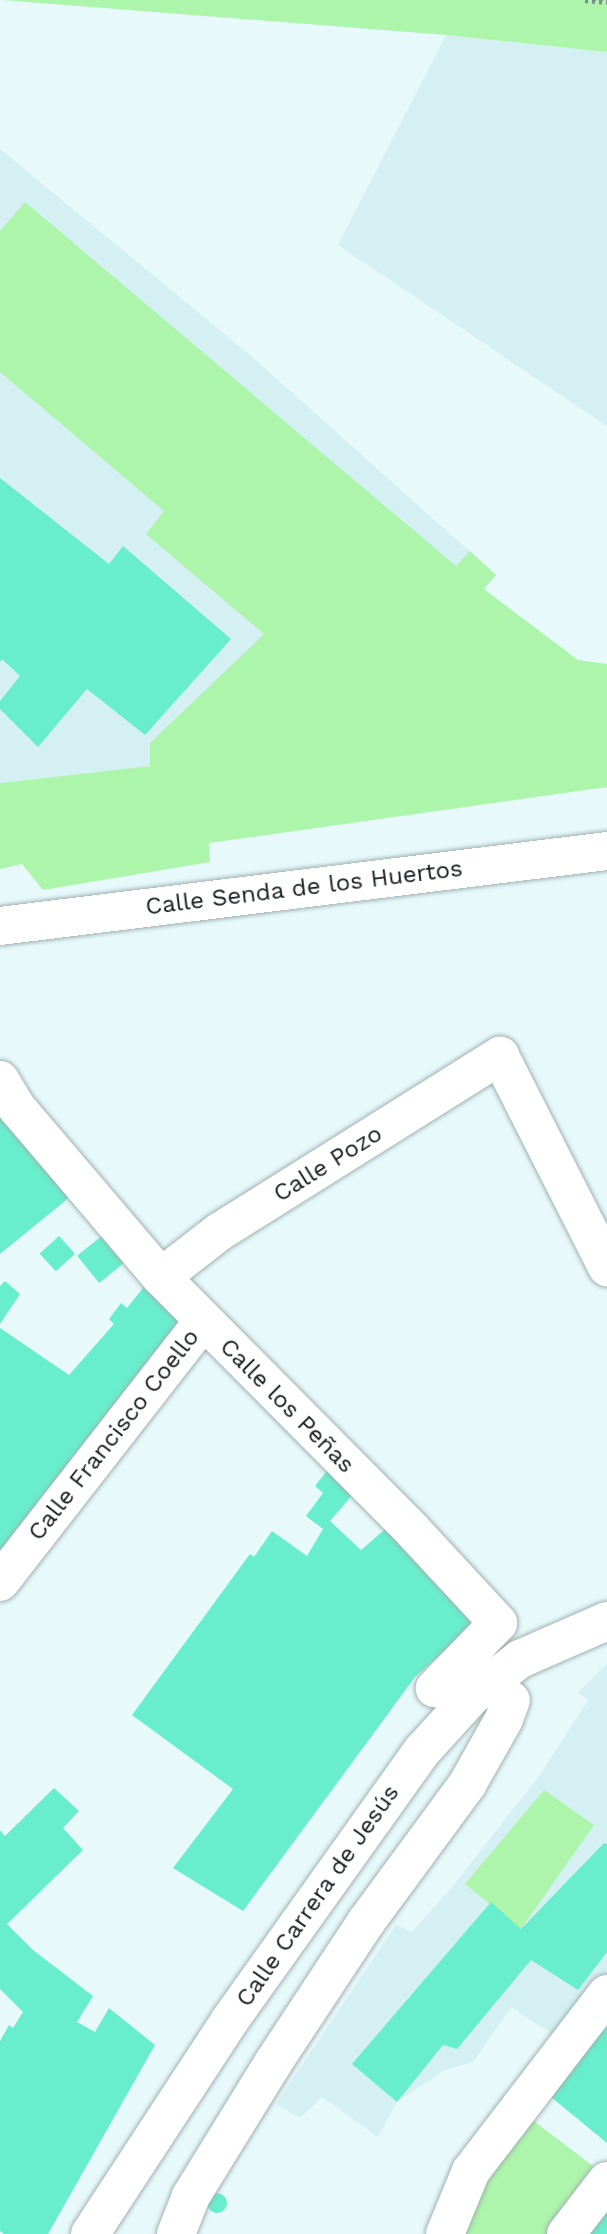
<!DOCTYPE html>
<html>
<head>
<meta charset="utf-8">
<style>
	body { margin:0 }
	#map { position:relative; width:607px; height:2234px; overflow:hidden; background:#e7f9fb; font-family:"Work Sans",sans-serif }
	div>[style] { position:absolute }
	.built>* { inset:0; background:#d4f0f3 }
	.green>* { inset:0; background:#adf5aa }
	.building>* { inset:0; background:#68eecc; transform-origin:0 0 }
	.round { border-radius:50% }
	.path>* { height:4.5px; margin-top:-2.25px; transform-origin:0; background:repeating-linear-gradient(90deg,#7f8c8d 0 3.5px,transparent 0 7px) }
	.roads { filter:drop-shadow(0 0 2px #a0b1b3) drop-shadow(0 0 2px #a0b1b3) }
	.street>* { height:38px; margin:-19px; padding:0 19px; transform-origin:19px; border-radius:19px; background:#fff }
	span { translate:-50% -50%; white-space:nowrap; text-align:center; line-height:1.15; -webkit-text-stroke:5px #fff; paint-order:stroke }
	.street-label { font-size:24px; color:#151c1d }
</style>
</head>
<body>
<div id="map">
	<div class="built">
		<div style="clip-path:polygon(446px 35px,607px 52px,607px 426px,338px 245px)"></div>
		<div style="clip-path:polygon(0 149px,250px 355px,496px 575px,387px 691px,256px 754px,0 783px)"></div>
		<div style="clip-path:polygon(607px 1663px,607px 1979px,561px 2040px,511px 2007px,473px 2062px,445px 2070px,397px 2102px,378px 2137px,322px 2097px,300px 2118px,276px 2104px,396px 1925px,412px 1932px,453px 1886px,540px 1775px,588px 1700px,578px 1693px)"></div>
	</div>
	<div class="green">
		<div style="clip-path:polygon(2px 0,607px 0,607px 52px,446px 35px)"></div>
		<div style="clip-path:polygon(25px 202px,456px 566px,470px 551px,496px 575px,484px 589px,578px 660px,607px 664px,607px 787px,209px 843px,210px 862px,43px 890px,22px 864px,0 869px,0 783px,150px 766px,150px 743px,264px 634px,146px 534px,164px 511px,0 372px,0 231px)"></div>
		<div style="clip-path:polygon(544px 1790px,594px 1825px,521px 1929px,465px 1884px)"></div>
		<div style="clip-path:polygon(530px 2118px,598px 2170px,549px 2234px,463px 2234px,480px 2184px)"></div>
	</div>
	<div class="building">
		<div style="clip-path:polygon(0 478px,109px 564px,123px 546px,231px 639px,145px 735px,87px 689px,38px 747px,0 709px,0 701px,20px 676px,2px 659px,0 662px)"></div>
		<div style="clip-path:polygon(0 1102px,76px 1192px,0 1254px)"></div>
		<div style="left:109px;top:1230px;width:35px;height:41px;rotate:51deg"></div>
		<div style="left:59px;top:1236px;width:24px;height:26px;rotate:48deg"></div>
		<div style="clip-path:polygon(150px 1279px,189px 1318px,0 1565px,0 1328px,69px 1375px,114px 1324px,109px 1319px,121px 1303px,127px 1308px)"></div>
		<div style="clip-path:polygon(5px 1281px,20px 1294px,0 1324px,0 1286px)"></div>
		<div style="clip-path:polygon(330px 1467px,355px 1492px,330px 1521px,361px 1550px,390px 1525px,480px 1618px,415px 1677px,243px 1911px,173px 1868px,233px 1789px,132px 1715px,250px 1554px,254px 1557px,272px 1531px,307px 1556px,323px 1529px,306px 1516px,323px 1493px,315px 1486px)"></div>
		<div style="clip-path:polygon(54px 1788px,79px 1811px,63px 1828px,83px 1850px,7px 1924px,33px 1950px,93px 1996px,77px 2022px,95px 2032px,109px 2008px,155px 2045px,48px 2234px,4px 2234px,0 2231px,0 2041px,9px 2025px,13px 2028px,23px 2012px,0 1989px,0 1830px,5px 1836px)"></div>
		<div style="clip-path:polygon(604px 1843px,607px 1844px,607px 1952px,578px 1990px,531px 1960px,457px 2049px,443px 2045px,397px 2102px,352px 2064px,491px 1902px,521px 1929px)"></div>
		<div style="clip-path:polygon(607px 2027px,607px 2143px,551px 2097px,576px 2061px)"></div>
		<div class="round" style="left:207px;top:2193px;width:20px;height:20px"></div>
		<div style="clip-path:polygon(607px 2198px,607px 2234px,581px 2234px)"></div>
	</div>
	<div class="path">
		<div style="left:585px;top:0;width:22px;rotate:5deg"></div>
	</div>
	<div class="roads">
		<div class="street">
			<div style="left:0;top:926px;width:612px;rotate:-7.04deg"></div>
			<div style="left:0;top:1080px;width:33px;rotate:59deg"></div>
			<div style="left:17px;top:1108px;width:222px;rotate:49.6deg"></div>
			<div style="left:161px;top:1277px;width:356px;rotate:45.2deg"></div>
			<div style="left:412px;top:1530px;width:127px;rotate:47.2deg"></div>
			<div style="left:498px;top:1623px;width:91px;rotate:134.1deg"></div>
			<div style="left:161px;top:1277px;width:73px;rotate:-37.8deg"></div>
			<div style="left:219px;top:1232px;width:332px;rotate:-32.1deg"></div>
			<div style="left:500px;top:1056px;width:237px;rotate:63.1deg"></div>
			<div style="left:0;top:1582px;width:331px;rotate:-52.1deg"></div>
			<div style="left:90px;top:2234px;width:256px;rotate:-56.8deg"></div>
			<div style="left:230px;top:2020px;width:330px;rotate:-54.5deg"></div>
			<div style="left:422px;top:1751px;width:74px;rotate:-47.7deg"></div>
			<div style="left:472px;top:1696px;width:61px;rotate:-37.6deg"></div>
			<div style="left:520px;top:1659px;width:95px;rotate:-23.6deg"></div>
			<div style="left:176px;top:2234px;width:41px;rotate:-68.5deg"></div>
			<div style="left:191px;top:2196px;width:156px;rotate:-58.3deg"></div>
			<div style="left:273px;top:2063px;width:169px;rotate:-56.6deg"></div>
			<div style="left:366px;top:1922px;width:172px;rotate:-53.7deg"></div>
			<div style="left:468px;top:1783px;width:73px;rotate:-60.6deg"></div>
			<div style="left:504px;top:1719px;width:20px;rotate:-70deg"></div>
			<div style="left:445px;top:2234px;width:68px;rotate:-67.6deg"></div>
			<div style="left:471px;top:2171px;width:223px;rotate:-52.5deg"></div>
			<div style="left:566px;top:2234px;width:67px;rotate:-52.3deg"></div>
		</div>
	</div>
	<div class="street-label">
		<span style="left:304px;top:888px;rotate:-7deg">Calle Senda de los Huertos</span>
		<span style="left:328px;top:1164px;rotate:-32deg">Calle Pozo</span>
		<span style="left:287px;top:1406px;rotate:45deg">Calle los Peñas</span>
		<span style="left:114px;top:1435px;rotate:-52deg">Calle Francisco Coello</span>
		<span style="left:318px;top:1896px;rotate:-55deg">Calle Carrera de Jesús</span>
	</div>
</div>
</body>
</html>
